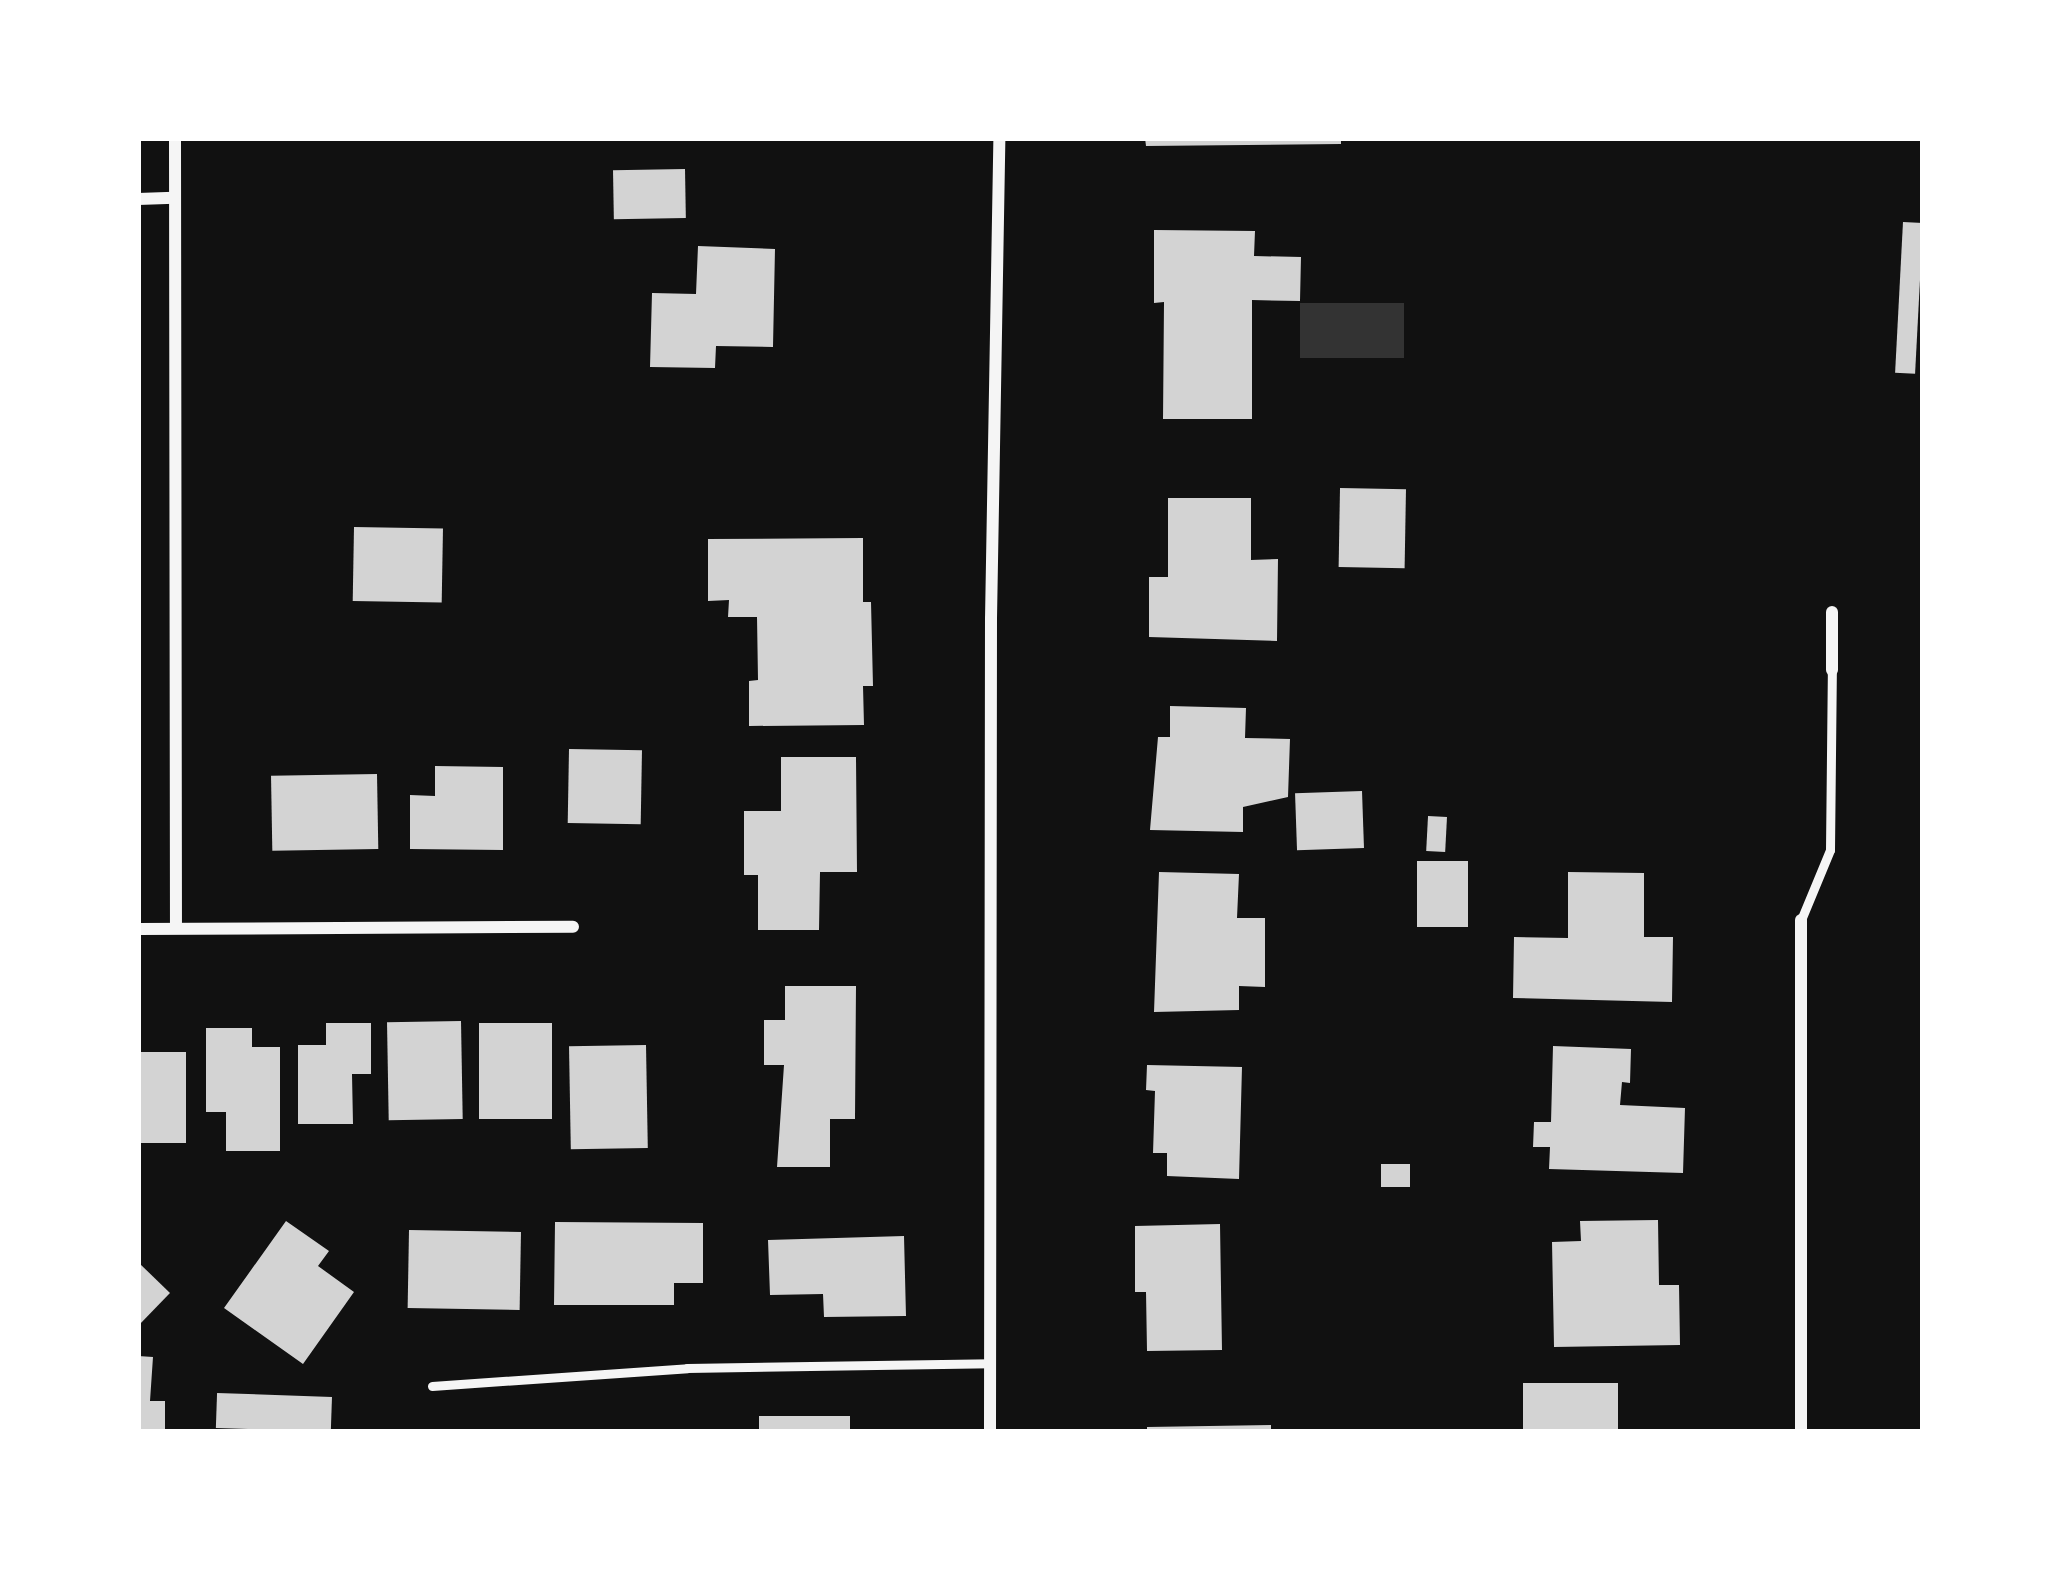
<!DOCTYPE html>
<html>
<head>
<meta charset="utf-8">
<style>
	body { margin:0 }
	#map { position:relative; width:2061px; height:1570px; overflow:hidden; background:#111; font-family:"Playfair Display",serif }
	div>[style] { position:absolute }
	.water>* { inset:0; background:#333; transform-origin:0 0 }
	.building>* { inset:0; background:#d3d3d3; transform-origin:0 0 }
	.service>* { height:9px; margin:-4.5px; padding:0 4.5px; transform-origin:4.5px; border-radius:4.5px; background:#f5f5f5 }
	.minor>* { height:12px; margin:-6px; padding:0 6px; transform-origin:6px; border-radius:6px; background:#f5f5f5 }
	span { translate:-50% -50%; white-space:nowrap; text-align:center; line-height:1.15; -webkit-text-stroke:9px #fff; paint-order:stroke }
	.frame { position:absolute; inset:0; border:141px solid #fff; pointer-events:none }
</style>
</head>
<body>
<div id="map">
	<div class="water">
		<div style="left:1404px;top:303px;width:55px;height:104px;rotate:90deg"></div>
	</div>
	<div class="building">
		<div style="clip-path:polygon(1145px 138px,1341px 138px,1341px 144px,1146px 146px)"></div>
		<div style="left:685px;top:169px;width:49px;height:72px;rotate:89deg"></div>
		<div style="left:1903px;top:222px;width:20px;height:151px;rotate:3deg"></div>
		<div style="clip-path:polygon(1154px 230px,1255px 231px,1254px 256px,1301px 257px,1300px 301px,1252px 300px,1252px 419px,1163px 419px,1164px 302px,1154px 303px)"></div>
		<div style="clip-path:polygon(698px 246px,775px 249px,773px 347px,716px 346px,715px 368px,650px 367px,652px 293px,696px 294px)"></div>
		<div style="left:1340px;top:488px;width:66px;height:79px;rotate:1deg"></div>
		<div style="clip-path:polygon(1168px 498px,1251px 498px,1251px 560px,1278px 559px,1277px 641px,1149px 637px,1149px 577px,1168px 577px)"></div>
		<div style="left:354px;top:527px;width:89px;height:74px;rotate:1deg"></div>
		<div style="clip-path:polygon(863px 538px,863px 602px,871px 602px,873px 686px,863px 686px,864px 725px,749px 726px,749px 681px,758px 680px,757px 617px,728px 617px,729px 600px,708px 601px,708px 539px)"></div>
		<div style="clip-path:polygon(1170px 706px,1246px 708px,1245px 738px,1290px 739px,1288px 797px,1243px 807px,1243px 832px,1150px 830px,1158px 737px,1170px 737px)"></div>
		<div style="left:569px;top:749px;width:73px;height:74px;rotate:1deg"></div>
		<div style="clip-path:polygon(781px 757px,856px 757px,857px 872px,820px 872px,819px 930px,758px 930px,758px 875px,744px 875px,744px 811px,781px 811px)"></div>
		<div style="clip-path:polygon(435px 766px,503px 767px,503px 850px,410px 849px,410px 795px,435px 796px)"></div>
		<div style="left:377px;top:774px;width:75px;height:106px;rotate:89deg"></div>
		<div style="left:1362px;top:791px;width:57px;height:67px;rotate:88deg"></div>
		<div style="left:1447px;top:817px;width:35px;height:19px;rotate:93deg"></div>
		<div style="left:1417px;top:861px;width:51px;height:66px"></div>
		<div style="clip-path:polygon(1159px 872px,1239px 874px,1237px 918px,1265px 918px,1265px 987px,1239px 986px,1239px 1010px,1154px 1012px)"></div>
		<div style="clip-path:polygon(1568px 872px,1644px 873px,1644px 937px,1673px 937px,1672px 1002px,1513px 998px,1514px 937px,1568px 938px)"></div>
		<div style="clip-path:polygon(785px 986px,856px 986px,855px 1119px,830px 1119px,830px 1167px,777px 1167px,784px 1065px,764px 1065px,764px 1020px,785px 1020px)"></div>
		<div style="left:461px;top:1021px;width:98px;height:74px;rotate:89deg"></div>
		<div style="clip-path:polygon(326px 1023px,371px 1023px,371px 1074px,352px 1074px,353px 1124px,298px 1124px,298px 1045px,326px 1045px)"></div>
		<div style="left:479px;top:1023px;width:73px;height:96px"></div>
		<div style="clip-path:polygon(206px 1028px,252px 1028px,252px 1047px,280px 1047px,280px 1151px,226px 1151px,226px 1112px,206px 1112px)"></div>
		<div style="left:646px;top:1045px;width:103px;height:77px;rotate:89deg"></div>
		<div style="clip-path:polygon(1553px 1046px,1631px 1049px,1630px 1083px,1622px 1082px,1620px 1105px,1685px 1108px,1683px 1173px,1549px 1169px,1550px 1147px,1533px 1147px,1534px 1122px,1551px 1122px)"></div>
		<div style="left:138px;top:1052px;width:48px;height:91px"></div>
		<div style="clip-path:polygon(1147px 1065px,1242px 1067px,1239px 1179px,1167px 1176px,1167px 1153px,1153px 1153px,1155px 1091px,1146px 1090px)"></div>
		<div style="left:1381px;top:1164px;width:29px;height:23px"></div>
		<div style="clip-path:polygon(1658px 1220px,1659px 1285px,1679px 1285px,1680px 1345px,1554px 1347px,1552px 1242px,1581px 1241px,1580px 1221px)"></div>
		<div style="clip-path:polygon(286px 1221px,329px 1251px,318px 1266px,354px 1292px,303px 1364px,224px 1308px)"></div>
		<div style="clip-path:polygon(555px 1222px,703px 1223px,703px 1283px,674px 1283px,674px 1305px,554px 1305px)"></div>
		<div style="clip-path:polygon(1220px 1224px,1222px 1350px,1147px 1351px,1146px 1292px,1135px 1292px,1135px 1226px)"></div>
		<div style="left:409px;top:1230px;width:112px;height:78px;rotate:1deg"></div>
		<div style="clip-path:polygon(904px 1236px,906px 1316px,824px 1317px,823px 1294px,770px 1295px,768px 1240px)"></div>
		<div style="clip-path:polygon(138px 1262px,170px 1293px,138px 1326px)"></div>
		<div style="clip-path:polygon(138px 1356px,153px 1357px,150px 1401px,165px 1401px,165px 1432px,138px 1432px)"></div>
		<div style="left:1618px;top:1383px;width:49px;height:95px;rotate:90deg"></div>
		<div style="left:332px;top:1397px;width:35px;height:115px;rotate:92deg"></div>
		<div style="left:759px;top:1416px;width:91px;height:16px"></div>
		<div style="clip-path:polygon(1271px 1425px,1271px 1432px,1147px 1432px,1147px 1427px)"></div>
	</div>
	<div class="service">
		<div style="left:1801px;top:920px;width:76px;rotate:-67.5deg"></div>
		<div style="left:1830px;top:850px;width:180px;rotate:-89.4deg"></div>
		<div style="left:432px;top:1386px;width:256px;rotate:-4deg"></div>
		<div style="left:687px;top:1368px;width:304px;rotate:-0.9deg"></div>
	</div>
	<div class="minor">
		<div style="left:175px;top:138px;width:790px;rotate:89.93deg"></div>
		<div style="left:138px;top:199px;width:36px;rotate:-2deg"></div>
		<div style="left:1832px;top:612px;width:58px;rotate:90deg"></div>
		<div style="left:1801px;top:920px;width:512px;rotate:90deg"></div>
		<div style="left:138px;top:929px;width:435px;rotate:-0.3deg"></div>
		<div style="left:990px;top:1432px;width:813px;rotate:-89.93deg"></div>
		<div style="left:991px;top:619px;width:481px;rotate:-89deg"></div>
	</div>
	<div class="frame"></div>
</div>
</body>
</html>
